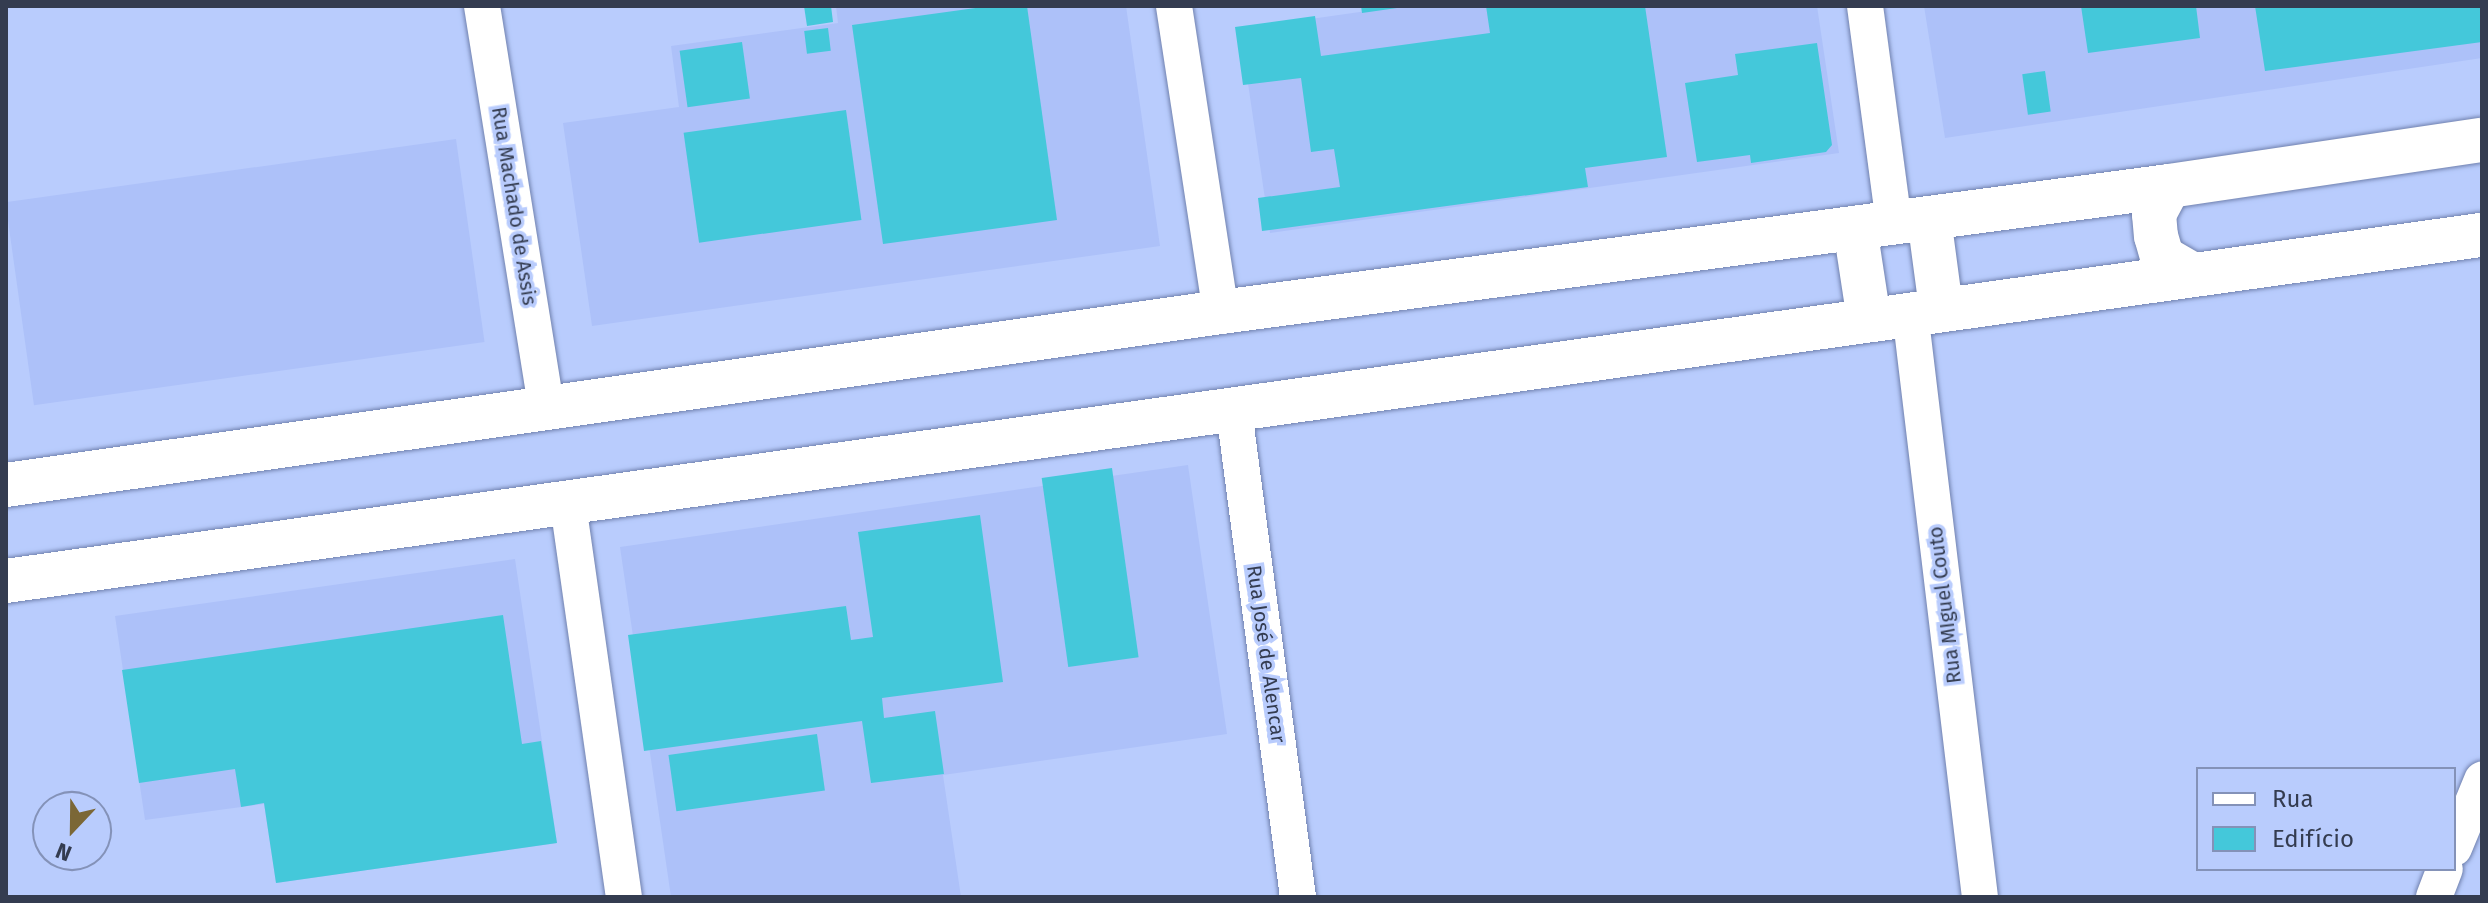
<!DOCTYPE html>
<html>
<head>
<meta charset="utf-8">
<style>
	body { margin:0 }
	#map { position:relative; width:2488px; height:903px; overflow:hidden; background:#b9ccfd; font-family:"Fira Sans",sans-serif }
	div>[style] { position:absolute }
	.built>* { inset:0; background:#adc1f9; transform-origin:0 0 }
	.building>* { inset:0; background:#44c8da; transform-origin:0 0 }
	.roads { filter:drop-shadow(0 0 2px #7081ae) drop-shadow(0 0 2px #7081ae) }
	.minor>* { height:36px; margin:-18px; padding:0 18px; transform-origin:18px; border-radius:18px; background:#fff }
	.major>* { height:44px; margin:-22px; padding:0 22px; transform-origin:22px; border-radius:22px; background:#fff }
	span { translate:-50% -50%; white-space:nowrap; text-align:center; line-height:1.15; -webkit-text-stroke:7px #b9ccfd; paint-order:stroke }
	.street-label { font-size:20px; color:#343c50 }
	.frame { position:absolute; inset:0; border:8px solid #343c50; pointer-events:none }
	.legend { position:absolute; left:2196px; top:767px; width:260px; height:104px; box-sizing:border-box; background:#b9ccfd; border:2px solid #8492b8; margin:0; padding:10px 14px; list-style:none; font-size:24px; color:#343c50 }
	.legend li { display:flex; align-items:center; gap:16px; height:40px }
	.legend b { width:40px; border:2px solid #8492b8 }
	.north { position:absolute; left:32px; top:791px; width:80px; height:80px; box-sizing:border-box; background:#b9ccfd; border:2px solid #8492b8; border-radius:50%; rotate:202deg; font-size:22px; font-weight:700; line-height:32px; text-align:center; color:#343c50 }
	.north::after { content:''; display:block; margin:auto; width:28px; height:36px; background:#7b6736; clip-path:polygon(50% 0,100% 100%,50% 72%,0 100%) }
</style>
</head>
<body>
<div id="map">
	<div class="built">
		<div style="clip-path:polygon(836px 6px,1126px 6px,1160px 246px,592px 326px,563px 123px,679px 107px,671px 46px,838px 23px)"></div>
		<div style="clip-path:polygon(1402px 6px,1817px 6px,1839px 153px,1270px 233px,1240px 29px)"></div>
		<div style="clip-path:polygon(1924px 6px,2482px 6px,2482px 58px,1945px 138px)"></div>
		<div style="left:456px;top:139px;width:205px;height:455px;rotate:82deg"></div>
		<div style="clip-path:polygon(1188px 465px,1227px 734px,943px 775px,961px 897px,671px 897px,620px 547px)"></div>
		<div style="clip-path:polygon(515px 559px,557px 843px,276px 883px,264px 804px,145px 820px,115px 616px)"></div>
	</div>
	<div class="building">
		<div style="clip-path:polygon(804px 6px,831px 6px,833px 22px,807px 26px)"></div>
		<div style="clip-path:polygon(990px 6px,1027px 6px,1057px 220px,883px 244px,852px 25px)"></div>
		<div style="clip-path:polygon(1361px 6px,1397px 6px,1397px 8px,1362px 13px)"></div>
		<div style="clip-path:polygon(1486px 6px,1645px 6px,1667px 157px,1585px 168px,1588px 187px,1262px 231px,1258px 198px,1340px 187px,1334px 149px,1311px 152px,1301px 78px,1243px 85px,1235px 27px,1315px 16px,1321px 56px,1490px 33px)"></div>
		<div style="clip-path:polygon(2081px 6px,2196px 6px,2200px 38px,2088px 53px)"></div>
		<div style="clip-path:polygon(2255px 6px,2482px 6px,2482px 42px,2265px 71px)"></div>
		<div style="left:828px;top:28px;width:23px;height:24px;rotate:83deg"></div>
		<div style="left:742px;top:42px;width:57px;height:63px;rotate:82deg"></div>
		<div style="clip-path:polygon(1817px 43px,1832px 145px,1826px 152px,1751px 163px,1750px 155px,1697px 162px,1685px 83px,1738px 75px,1735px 54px)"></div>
		<div style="left:2045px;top:71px;width:41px;height:23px;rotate:82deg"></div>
		<div style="left:846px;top:110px;width:111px;height:164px;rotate:82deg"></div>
		<div style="left:1112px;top:468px;width:191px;height:71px;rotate:82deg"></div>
		<div style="clip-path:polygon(980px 515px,1003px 682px,882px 698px,884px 718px,935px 711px,944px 774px,871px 783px,862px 721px,644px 751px,628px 635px,846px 606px,851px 640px,873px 637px,858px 532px)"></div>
		<div style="clip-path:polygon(503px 615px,522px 744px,541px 741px,557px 843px,276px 883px,264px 803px,241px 807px,235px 769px,139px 783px,122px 670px)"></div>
		<div style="left:817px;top:734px;width:57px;height:150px;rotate:82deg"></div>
	</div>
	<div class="roads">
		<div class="minor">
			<div style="left:482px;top:6px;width:406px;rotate:80.9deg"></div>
			<div style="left:1174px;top:6px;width:310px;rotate:81.3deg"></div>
			<div style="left:1865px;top:6px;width:219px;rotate:82.4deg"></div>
			<div style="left:1910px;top:312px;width:589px;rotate:83.18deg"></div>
			<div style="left:1234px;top:411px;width:490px;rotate:82.5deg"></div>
			<div style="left:568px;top:504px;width:397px;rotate:81.9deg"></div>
			<div style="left:2454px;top:848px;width:74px;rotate:-67.6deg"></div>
			<div style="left:2434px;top:897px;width:30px;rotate:-69deg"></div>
		</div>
		<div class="major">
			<div style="left:2169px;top:186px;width:32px;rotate:118deg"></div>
			<div style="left:2154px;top:214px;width:22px;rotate:85deg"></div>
			<div style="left:2156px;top:236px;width:22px;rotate:74deg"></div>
			<div style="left:2162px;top:257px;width:34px;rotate:30deg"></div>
			<div style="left:1929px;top:218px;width:91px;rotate:82.4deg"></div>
			<div style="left:1855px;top:228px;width:92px;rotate:81.3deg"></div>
			<div style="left:6px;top:485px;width:1227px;rotate:-8.1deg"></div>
			<div style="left:1221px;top:312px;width:956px;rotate:-7.57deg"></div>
			<div style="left:2169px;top:186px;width:316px;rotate:-8.4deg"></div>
			<div style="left:6px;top:581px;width:2500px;rotate:-7.96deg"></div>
		</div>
	</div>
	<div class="street-label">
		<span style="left:514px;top:206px;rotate:81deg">Rua Machado de Assis</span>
		<span style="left:1945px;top:605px;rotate:-97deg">Rua MIguel Couto</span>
		<span style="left:1266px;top:654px;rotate:82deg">Rua José de Alencar</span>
	</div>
	<div class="frame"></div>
	<ul class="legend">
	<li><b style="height:10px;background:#fff"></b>Rua</li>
	<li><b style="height:22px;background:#44c8da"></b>Edifício</li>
	</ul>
	<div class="north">N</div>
</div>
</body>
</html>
